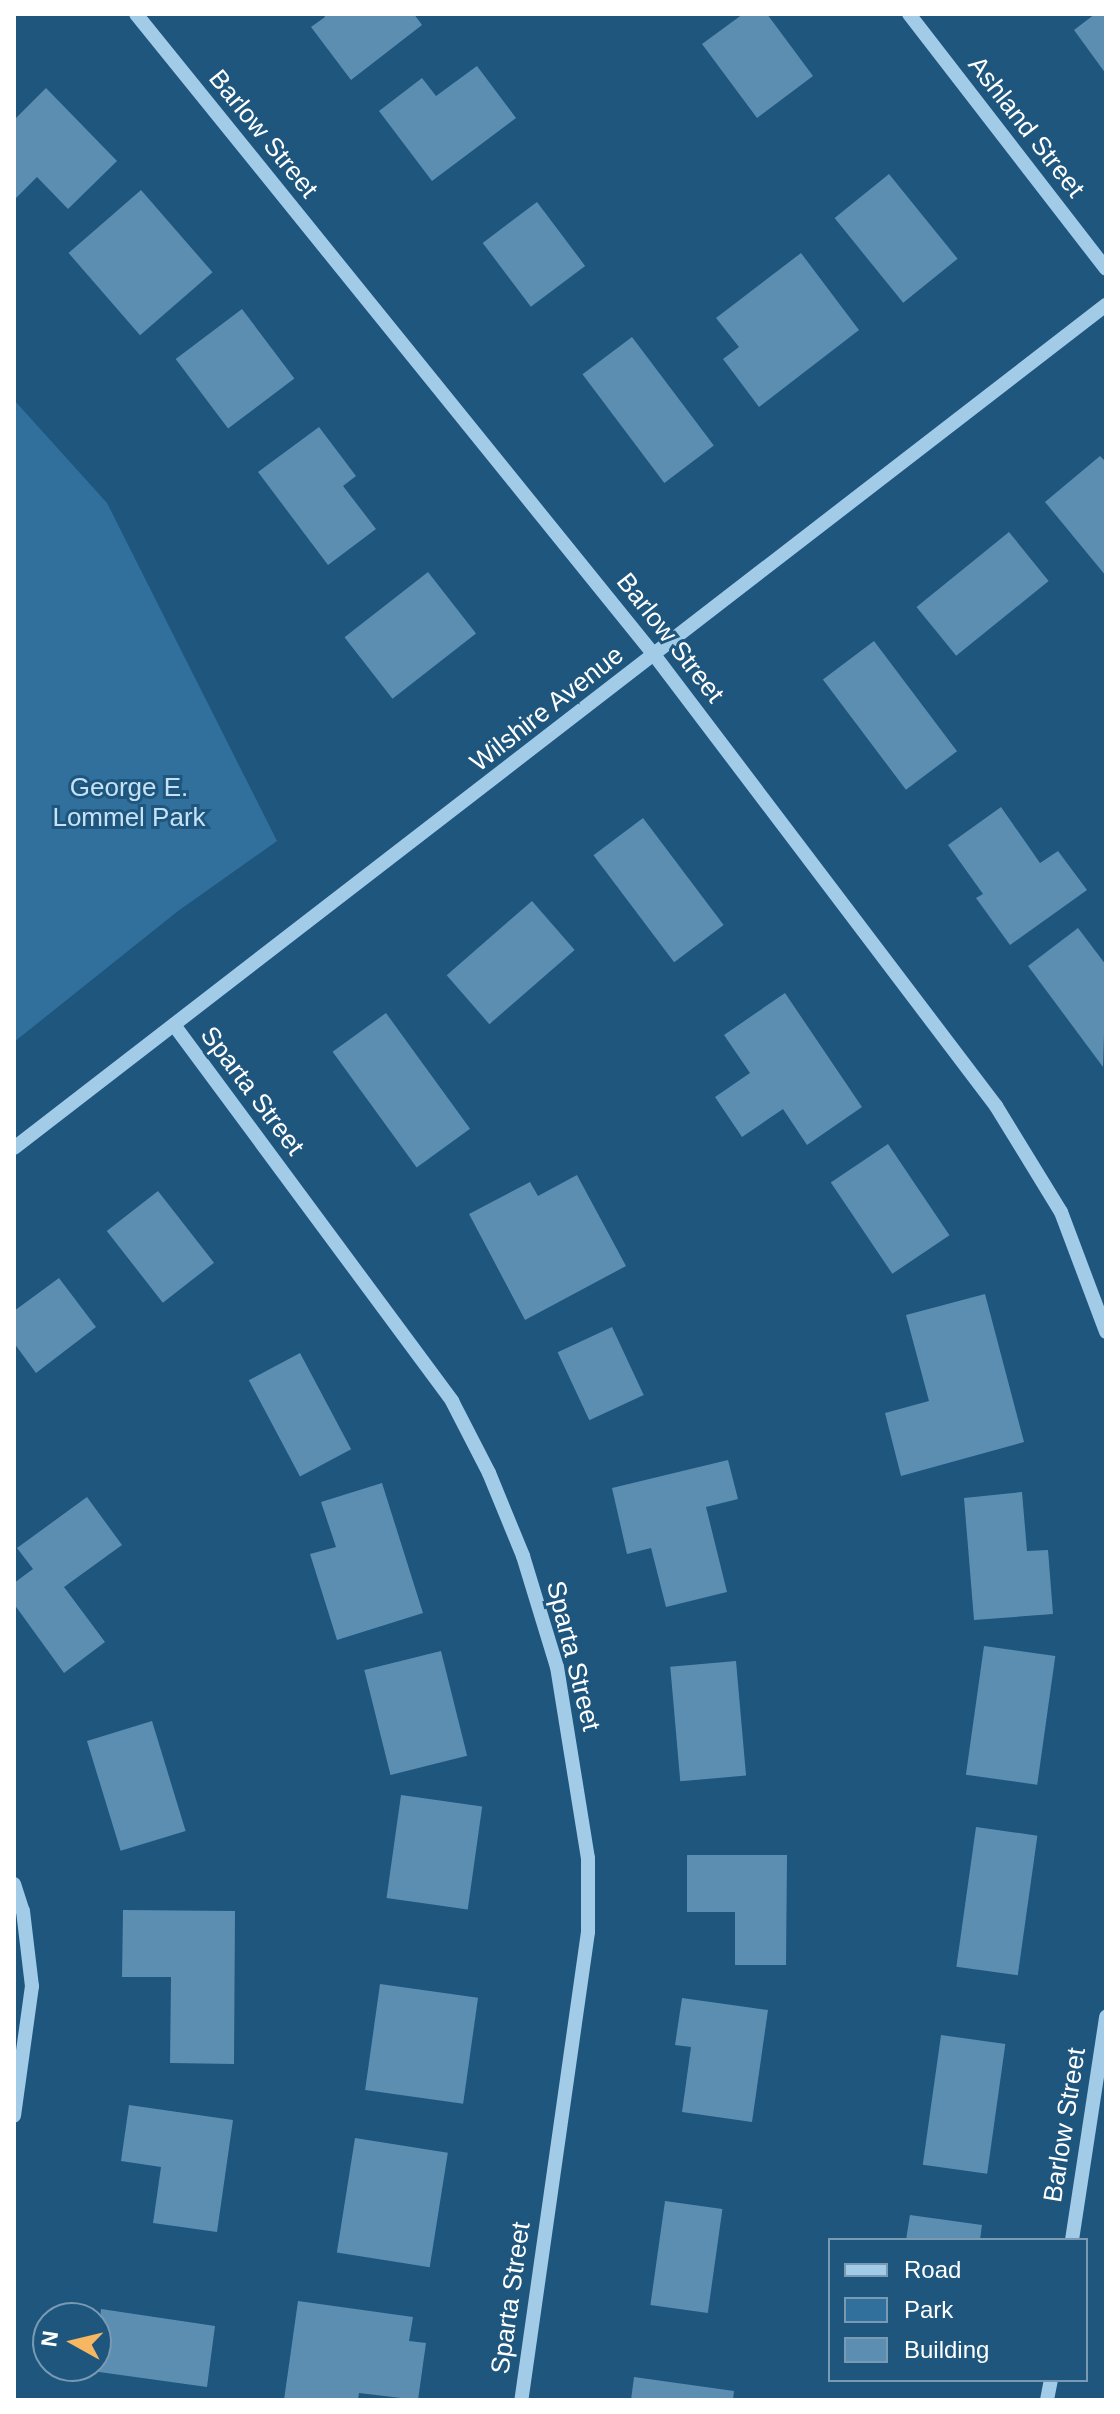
<!DOCTYPE html>
<html>
<head>
<meta charset="utf-8">
<style>
	body { margin:0 }
	#map { position:relative; width:1120px; height:2414px; overflow:hidden; background:#1e567e; font-family:Helvetica,sans-serif }
	div>[style] { position:absolute }
	.green>* { inset:0; background:#31709d }
	.building>* { inset:0; background:#5c8eb2; transform-origin:0 0 }
	.minor>* { height:14px; margin:-7px; padding:0 7px; transform-origin:7px; border-radius:7px; background:#a2cbe8 }
	span { translate:-50% -50%; white-space:nowrap; text-align:center; line-height:1.15; -webkit-text-stroke:6px #1e567e; paint-order:stroke }
	.street-label { font-size:26px; color:#fff }
	.park-label { font-size:26px; color:#c6e2f6 }
	.frame { position:absolute; inset:0; border:16px solid #fff; pointer-events:none }
	.legend { position:absolute; left:828px; top:2238px; width:260px; height:144px; box-sizing:border-box; background:#1e567e; border:2px solid #789ab2; margin:0; padding:10px 14px; list-style:none; font-size:24px; color:#fff }
	.legend li { display:flex; align-items:center; gap:16px; height:40px }
	.legend b { width:40px; border:2px solid #789ab2 }
	.north { position:absolute; left:32px; top:2302px; width:80px; height:80px; box-sizing:border-box; background:#1e567e; border:2px solid #789ab2; border-radius:50%; rotate:278deg; font-size:22px; font-weight:700; line-height:32px; text-align:center; color:#fff }
	.north::after { content:''; display:block; margin:auto; width:28px; height:36px; background:#f7b661; clip-path:polygon(50% 0,100% 100%,50% 72%,0 100%) }
</style>
</head>
<body>
<div id="map">
	<div class="green">
		<div style="clip-path:polygon(14px 400px,107px 503px,277px 841px,178px 911px,14px 1042px)"></div>
	</div>
	<div class="building">
		<div style="clip-path:polygon(323px 14px,414px 14px,422px 25px,351px 80px,311px 27px,325px 17px)"></div>
		<div style="clip-path:polygon(743px 14px,767px 14px,813px 76px,757px 118px,702px 44px)"></div>
		<div style="clip-path:polygon(1095px 14px,1106px 14px,1106px 74px,1074px 30px)"></div>
		<div style="clip-path:polygon(477px 66px,516px 118px,432px 181px,379px 111px,422px 78px,436px 96px)"></div>
		<div style="clip-path:polygon(46px 88px,117px 161px,68px 209px,37px 177px,14px 200px,14px 120px)"></div>
		<div style="left:889px;top:174px;width:109px;height:70px;rotate:51deg"></div>
		<div style="left:141px;top:190px;width:109px;height:96px;rotate:49deg"></div>
		<div style="left:537px;top:202px;width:80px;height:68px;rotate:53deg"></div>
		<div style="clip-path:polygon(801px 253px,859px 330px,759px 407px,723px 359px,739px 347px,716px 318px)"></div>
		<div style="left:242px;top:309px;width:87px;height:83px;rotate:53deg"></div>
		<div style="left:632px;top:337px;width:136px;height:62px;rotate:53deg"></div>
		<div style="clip-path:polygon(319px 427px,356px 476px,343px 486px,376px 529px,328px 565px,258px 472px)"></div>
		<div style="clip-path:polygon(1100px 456px,1106px 462px,1106px 576px,1045px 502px)"></div>
		<div style="left:1009px;top:532px;width:63px;height:119px;rotate:51deg"></div>
		<div style="left:428px;top:572px;width:78px;height:106px;rotate:52deg"></div>
		<div style="left:874px;top:641px;width:138px;height:64px;rotate:53deg"></div>
		<div style="clip-path:polygon(1001px 807px,1040px 863px,1058px 851px,1087px 890px,1010px 945px,976px 898px,983px 894px,948px 845px)"></div>
		<div style="left:643px;top:818px;width:134px;height:62px;rotate:53deg"></div>
		<div style="left:532px;top:901px;width:65px;height:113px;rotate:49deg"></div>
		<div style="clip-path:polygon(1078px 928px,1106px 965px,1103px 1067px,1028px 966px)"></div>
		<div style="clip-path:polygon(785px 993px,862px 1107px,807px 1145px,783px 1109px,742px 1137px,715px 1097px,750px 1073px,724px 1035px)"></div>
		<div style="left:386px;top:1013px;width:143px;height:66px;rotate:54deg"></div>
		<div style="left:888px;top:1144px;width:110px;height:69px;rotate:56deg"></div>
		<div style="clip-path:polygon(577px 1175px,626px 1266px,525px 1320px,469px 1214px,530px 1182px,538px 1196px)"></div>
		<div style="left:158px;top:1191px;width:91px;height:65px;rotate:52deg"></div>
		<div style="clip-path:polygon(59px 1278px,96px 1327px,36px 1373px,14px 1343px,14px 1311px)"></div>
		<div style="clip-path:polygon(985px 1294px,1024px 1442px,901px 1476px,885px 1413px,929px 1401px,906px 1315px)"></div>
		<div style="left:612px;top:1327px;width:75px;height:60px;rotate:65deg"></div>
		<div style="left:300px;top:1353px;width:109px;height:58px;rotate:62deg"></div>
		<div style="clip-path:polygon(728px 1460px,738px 1499px,706px 1507px,727px 1592px,666px 1607px,651px 1548px,627px 1554px,612px 1488px)"></div>
		<div style="clip-path:polygon(382px 1483px,423px 1613px,337px 1640px,310px 1554px,336px 1547px,321px 1502px)"></div>
		<div style="clip-path:polygon(1022px 1492px,1027px 1551px,1048px 1550px,1053px 1614px,974px 1620px,964px 1498px)"></div>
		<div style="clip-path:polygon(87px 1497px,122px 1545px,64px 1587px,105px 1642px,64px 1673px,14px 1604px,14px 1583px,33px 1569px,17px 1548px)"></div>
		<div style="left:984px;top:1646px;width:72px;height:130px;rotate:8deg"></div>
		<div style="left:441px;top:1651px;width:108px;height:79px;rotate:76deg"></div>
		<div style="left:736px;top:1661px;width:115px;height:66px;rotate:85deg"></div>
		<div style="left:152px;top:1721px;width:115px;height:68px;rotate:73deg"></div>
		<div style="left:401px;top:1795px;width:82px;height:104px;rotate:8deg"></div>
		<div style="left:976px;top:1827px;width:62px;height:141px;rotate:8deg"></div>
		<div style="clip-path:polygon(687px 1855px,787px 1855px,786px 1965px,735px 1965px,735px 1912px,687px 1912px)"></div>
		<div style="clip-path:polygon(123px 1910px,235px 1911px,234px 2064px,170px 2063px,171px 1977px,122px 1977px)"></div>
		<div style="left:380px;top:1984px;width:99px;height:107px;rotate:8deg"></div>
		<div style="clip-path:polygon(682px 1998px,768px 2010px,752px 2122px,682px 2112px,691px 2047px,675px 2045px)"></div>
		<div style="left:941px;top:2035px;width:65px;height:131px;rotate:8deg"></div>
		<div style="clip-path:polygon(129px 2105px,233px 2120px,217px 2232px,153px 2223px,161px 2167px,121px 2161px)"></div>
		<div style="left:355px;top:2138px;width:94px;height:116px;rotate:9deg"></div>
		<div style="left:665px;top:2201px;width:58px;height:105px;rotate:8deg"></div>
		<div style="clip-path:polygon(910px 2215px,982px 2225px,980px 2240px,906px 2240px)"></div>
		<div style="clip-path:polygon(298px 2301px,413px 2317px,409px 2341px,426px 2343px,418px 2400px,359px 2393px,358px 2400px,284px 2400px)"></div>
		<div style="clip-path:polygon(101px 2309px,215px 2326px,207px 2387px,92px 2371px,96px 2366px)"></div>
		<div style="clip-path:polygon(634px 2377px,734px 2391px,733px 2400px,631px 2400px)"></div>
	</div>
	<div class="minor">
		<div style="left:136px;top:14px;width:826px;rotate:51.05deg"></div>
		<div style="left:655px;top:656px;width:565px;rotate:52.85deg"></div>
		<div style="left:996px;top:1106px;width:124px;rotate:58.5deg"></div>
		<div style="left:1061px;top:1212px;width:128px;rotate:69.4deg"></div>
		<div style="left:909px;top:14px;width:322px;rotate:52.3deg"></div>
		<div style="left:174px;top:1025px;width:468px;rotate:53.5deg"></div>
		<div style="left:452px;top:1401px;width:81px;rotate:62.8deg"></div>
		<div style="left:489px;top:1473px;width:90px;rotate:67.7deg"></div>
		<div style="left:523px;top:1556px;width:116px;rotate:73deg"></div>
		<div style="left:557px;top:1667px;width:193px;rotate:80.8deg"></div>
		<div style="left:588px;top:1858px;width:74px;rotate:90deg"></div>
		<div style="left:588px;top:1932px;width:473px;rotate:98.1deg"></div>
		<div style="left:14px;top:1148px;width:1380px;rotate:-37.67deg"></div>
		<div style="left:14px;top:1884px;width:28px;rotate:72deg"></div>
		<div style="left:23px;top:1911px;width:76px;rotate:83.2deg"></div>
		<div style="left:32px;top:1986px;width:131px;rotate:97.9deg"></div>
		<div style="left:1072px;top:2240px;width:226px;rotate:-81.3deg"></div>
		<div style="left:1047px;top:2400px;width:20px;rotate:-79deg"></div>
	</div>
	<div class="street-label">
		<span style="left:1026px;top:127px;rotate:52deg">Ashland Street</span>
		<span style="left:263px;top:134px;rotate:51deg">Barlow Street</span>
		<span style="left:670px;top:638px;rotate:52deg">Barlow Street</span>
		<span style="left:547px;top:709px;rotate:-38deg">Wilshire Avenue</span>
		<span style="left:252px;top:1091px;rotate:53deg">Sparta Street</span>
		<span style="left:573px;top:1656px;rotate:76deg">Sparta Street</span>
		<span style="left:1065px;top:2125px;rotate:-81deg">Barlow Street</span>
		<span style="left:511px;top:2298px;rotate:-82deg">Sparta Street</span>
	</div>
	<div class="park-label">
		<span style="left:129px;top:803px">George E.<br>Lommel Park</span>
	</div>
	<div class="frame"></div>
	<ul class="legend">
	<li><b style="height:10px;background:#a2cbe8"></b>Road</li>
	<li><b style="height:22px;background:#31709d"></b>Park</li>
	<li><b style="height:22px;background:#5c8eb2"></b>Building</li>
	</ul>
	<div class="north">N</div>
</div>
</body>
</html>
